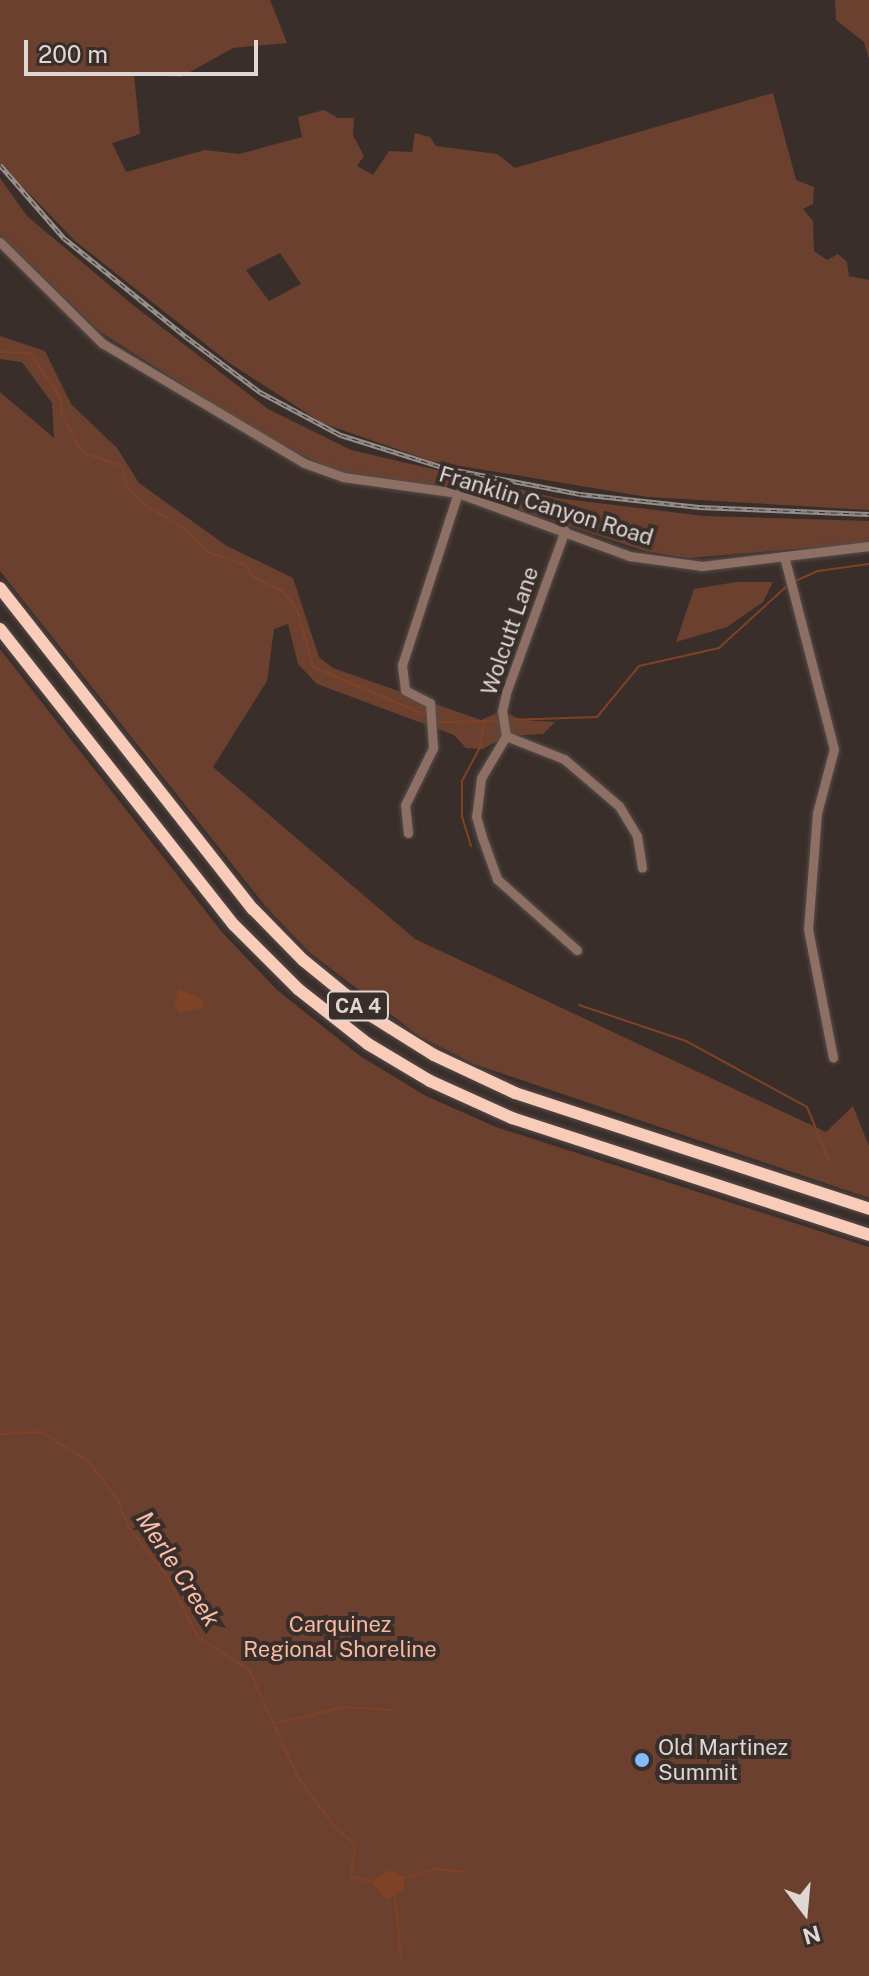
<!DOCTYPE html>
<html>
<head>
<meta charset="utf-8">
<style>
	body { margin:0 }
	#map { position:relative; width:869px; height:1976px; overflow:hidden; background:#392e2a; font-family:"Public Sans",sans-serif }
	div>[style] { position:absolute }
	.green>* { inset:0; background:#6b402f }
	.water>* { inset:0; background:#804227 }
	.stream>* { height:2px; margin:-1px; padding:0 1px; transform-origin:1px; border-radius:1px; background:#804227 }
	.roads { filter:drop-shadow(0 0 2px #574c49) drop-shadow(0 0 2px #574c49) }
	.minor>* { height:9px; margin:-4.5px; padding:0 4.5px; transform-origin:4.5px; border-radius:4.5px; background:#8d6f63 }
	.highway>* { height:12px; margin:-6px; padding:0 6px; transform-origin:6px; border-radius:6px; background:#f9ccba }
	.rail>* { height:5px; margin-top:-2.5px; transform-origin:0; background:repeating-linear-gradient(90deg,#392e2a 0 6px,#968e8a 0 12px); box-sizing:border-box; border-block:2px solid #968e8a }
	.dots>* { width:22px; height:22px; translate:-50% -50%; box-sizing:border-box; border:4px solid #392e2a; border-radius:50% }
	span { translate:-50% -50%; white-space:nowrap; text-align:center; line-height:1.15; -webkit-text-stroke:8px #392e2a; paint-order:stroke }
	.shield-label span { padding:2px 6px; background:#392e2a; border:2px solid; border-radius:6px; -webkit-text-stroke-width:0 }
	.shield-label { font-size:20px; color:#ded7d4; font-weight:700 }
	.street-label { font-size:22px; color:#ded7d4 }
	.park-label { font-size:22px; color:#f3b9a1 }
	.poi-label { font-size:22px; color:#ded7d4 }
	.left { translate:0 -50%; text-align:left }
	.water-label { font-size:24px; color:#f7bda6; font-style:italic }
	.north { position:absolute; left:765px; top:1872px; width:80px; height:80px; -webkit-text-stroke:6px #392e2a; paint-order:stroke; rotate:164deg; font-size:22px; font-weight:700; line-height:32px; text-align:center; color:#ded7d4 }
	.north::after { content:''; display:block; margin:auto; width:28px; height:36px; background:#ded7d4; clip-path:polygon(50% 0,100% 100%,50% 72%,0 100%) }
	.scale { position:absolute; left:24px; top:40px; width:234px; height:36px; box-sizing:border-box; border:4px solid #ded7d4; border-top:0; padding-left:10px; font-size:24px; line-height:28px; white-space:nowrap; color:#ded7d4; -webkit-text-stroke:6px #392e2a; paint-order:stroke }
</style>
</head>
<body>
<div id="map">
	<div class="green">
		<div style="clip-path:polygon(evenodd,0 0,270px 0,287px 43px,233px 48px,181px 77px,134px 74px,140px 134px,112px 143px,126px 172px,205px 150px,239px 154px,302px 137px,298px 117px,324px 110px,338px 118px,354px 118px,353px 135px,364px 156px,357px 166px,373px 175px,389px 151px,412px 152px,415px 133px,430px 137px,436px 146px,497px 154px,515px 168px,773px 93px,796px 180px,814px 187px,813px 204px,803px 209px,813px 221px,814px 251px,827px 260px,838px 254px,847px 262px,849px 276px,869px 280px,869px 510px,647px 497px,431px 461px,322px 423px,228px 362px,75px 241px,21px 185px,17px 188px,13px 184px,0 165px,0 0,280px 253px,301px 284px,269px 301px,246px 270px,280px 253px)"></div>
		<div style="clip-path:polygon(835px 0,869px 0,869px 59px,864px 42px,836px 20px)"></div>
		<div style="clip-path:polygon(0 178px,27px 216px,133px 305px,268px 409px,351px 450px,557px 498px,704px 516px,869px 521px,869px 543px,688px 558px,645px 551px,454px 488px,335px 471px,265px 437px,99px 331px,0 235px)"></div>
		<div style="clip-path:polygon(0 336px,45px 351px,71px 404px,117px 448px,139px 483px,227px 546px,293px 578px,319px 657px,333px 668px,481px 720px,502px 711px,522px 720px,555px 722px,543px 734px,506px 736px,483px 749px,466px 748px,454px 735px,317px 684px,298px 664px,288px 624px,274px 629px,267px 681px,213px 767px,415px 939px,826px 1132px,853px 1106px,869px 1146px,869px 1198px,474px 1064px,419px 1036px,309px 952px,265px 906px,0 571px,0 392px,54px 438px,52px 403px,22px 362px,0 359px)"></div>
		<div style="clip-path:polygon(736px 582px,773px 582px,763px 602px,727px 627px,676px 642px,694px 589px)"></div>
		<div style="clip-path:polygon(0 649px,222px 932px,276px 989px,360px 1056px,426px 1096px,496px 1127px,869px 1247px,869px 1976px,0 1976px)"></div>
	</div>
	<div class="water">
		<div style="clip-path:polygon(179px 989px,203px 1000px,204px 1007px,180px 1013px,174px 1006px)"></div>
		<div style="clip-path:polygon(390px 1870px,404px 1877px,404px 1889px,387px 1900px,371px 1882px)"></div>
	</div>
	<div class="stream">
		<div style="left:0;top:352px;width:30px;rotate:2deg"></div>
		<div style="left:30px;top:353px;width:53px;rotate:55.7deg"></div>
		<div style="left:60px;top:397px;width:17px;rotate:83deg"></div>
		<div style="left:62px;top:414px;width:35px;rotate:63deg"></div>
		<div style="left:78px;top:445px;width:12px;rotate:48deg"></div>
		<div style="left:86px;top:454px;width:38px;rotate:18deg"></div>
		<div style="left:122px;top:466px;width:22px;rotate:77deg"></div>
		<div style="left:127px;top:487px;width:30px;rotate:44deg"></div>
		<div style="left:149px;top:508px;width:40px;rotate:29.7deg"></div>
		<div style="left:184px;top:528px;width:33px;rotate:46deg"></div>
		<div style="left:207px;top:552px;width:39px;rotate:18deg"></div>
		<div style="left:244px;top:564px;width:18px;rotate:52deg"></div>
		<div style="left:255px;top:578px;width:32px;rotate:26deg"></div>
		<div style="left:284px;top:592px;width:22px;rotate:54deg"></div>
		<div style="left:297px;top:610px;width:59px;rotate:74.3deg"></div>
		<div style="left:313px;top:667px;width:125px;rotate:23.1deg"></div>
		<div style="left:793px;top:582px;width:27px;rotate:-24deg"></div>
		<div style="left:818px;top:571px;width:51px;rotate:-7.8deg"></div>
		<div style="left:508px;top:720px;width:89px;rotate:-1.9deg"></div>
		<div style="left:597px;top:717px;width:66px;rotate:-50.5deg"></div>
		<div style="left:639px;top:666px;width:82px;rotate:-12.7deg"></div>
		<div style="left:719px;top:648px;width:93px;rotate:-42.4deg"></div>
		<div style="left:436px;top:722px;width:65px;rotate:-0.9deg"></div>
		<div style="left:471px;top:846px;width:30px;rotate:-107deg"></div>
		<div style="left:462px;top:817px;width:36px;rotate:-90deg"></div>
		<div style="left:462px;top:781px;width:38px;rotate:-62deg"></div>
		<div style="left:480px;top:747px;width:24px;rotate:-81deg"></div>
		<div style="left:579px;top:1005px;width:113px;rotate:18.6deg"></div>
		<div style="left:686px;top:1041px;width:138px;rotate:28.6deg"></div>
		<div style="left:807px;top:1107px;width:61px;rotate:67.7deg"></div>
		<div style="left:0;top:1434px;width:41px;rotate:-2.8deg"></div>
		<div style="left:41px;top:1432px;width:55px;rotate:31.7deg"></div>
		<div style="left:88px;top:1461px;width:49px;rotate:52.4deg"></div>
		<div style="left:118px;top:1500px;width:31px;rotate:68deg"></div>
		<div style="left:130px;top:1529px;width:60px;rotate:51.8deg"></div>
		<div style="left:167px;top:1576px;width:67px;rotate:63.4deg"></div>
		<div style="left:197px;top:1636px;width:62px;rotate:33.2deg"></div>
		<div style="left:249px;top:1670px;width:118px;rotate:65.4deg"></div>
		<div style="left:298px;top:1777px;width:63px;rotate:54deg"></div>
		<div style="left:335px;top:1828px;width:26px;rotate:39deg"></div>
		<div style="left:355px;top:1844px;width:32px;rotate:97deg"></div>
		<div style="left:351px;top:1876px;width:22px;rotate:16deg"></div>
		<div style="left:277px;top:1723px;width:70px;rotate:-13.2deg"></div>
		<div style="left:345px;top:1707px;width:48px;rotate:3.6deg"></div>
		<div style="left:403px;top:1878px;width:35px;rotate:-15deg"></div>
		<div style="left:437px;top:1869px;width:31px;rotate:6deg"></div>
		<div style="left:395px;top:1898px;width:59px;rotate:84.2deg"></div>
	</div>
	<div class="roads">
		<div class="minor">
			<div style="left:0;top:242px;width:144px;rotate:44.7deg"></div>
			<div style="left:102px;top:343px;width:235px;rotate:30.7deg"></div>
			<div style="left:304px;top:463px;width:41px;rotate:19.7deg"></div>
			<div style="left:343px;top:477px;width:116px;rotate:7.9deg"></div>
			<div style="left:458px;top:493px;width:182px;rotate:20.2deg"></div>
			<div style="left:629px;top:556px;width:74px;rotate:7.8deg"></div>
			<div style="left:702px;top:566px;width:168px;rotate:-6.8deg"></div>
			<div style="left:784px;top:556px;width:199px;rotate:75.5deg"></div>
			<div style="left:834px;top:749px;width:66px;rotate:104.9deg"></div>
			<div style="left:817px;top:813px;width:116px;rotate:94.4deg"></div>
			<div style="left:808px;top:929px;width:131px;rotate:79deg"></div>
			<div style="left:506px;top:736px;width:49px;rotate:120.8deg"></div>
			<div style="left:481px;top:778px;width:38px;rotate:97deg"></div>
			<div style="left:476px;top:816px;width:22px;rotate:74deg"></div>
			<div style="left:482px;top:837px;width:45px;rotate:70.3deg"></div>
			<div style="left:497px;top:879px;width:107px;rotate:41.6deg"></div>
			<div style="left:506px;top:736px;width:25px;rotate:-99deg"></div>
			<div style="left:502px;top:711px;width:18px;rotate:-77deg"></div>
			<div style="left:506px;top:693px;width:173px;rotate:-70.1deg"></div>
			<div style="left:506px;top:736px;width:62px;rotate:21.6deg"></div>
			<div style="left:564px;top:759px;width:72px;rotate:40.5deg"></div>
			<div style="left:619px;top:806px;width:35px;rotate:59deg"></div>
			<div style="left:637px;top:836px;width:32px;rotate:81deg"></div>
			<div style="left:408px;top:833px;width:28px;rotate:-96deg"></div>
			<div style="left:405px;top:805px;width:64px;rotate:-63.8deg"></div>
			<div style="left:433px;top:748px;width:45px;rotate:-93.8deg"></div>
			<div style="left:430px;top:703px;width:28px;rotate:-153deg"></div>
			<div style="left:405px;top:690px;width:25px;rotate:-97deg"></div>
			<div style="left:402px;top:665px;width:181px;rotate:-72deg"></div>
		</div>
		<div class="highway">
			<div style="left:0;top:588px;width:409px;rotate:51.8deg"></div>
			<div style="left:253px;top:909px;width:71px;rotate:45.6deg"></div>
			<div style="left:303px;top:960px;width:90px;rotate:39.2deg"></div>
			<div style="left:373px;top:1017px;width:72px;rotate:31.9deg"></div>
			<div style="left:434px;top:1055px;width:89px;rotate:25.1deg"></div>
			<div style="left:515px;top:1093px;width:373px;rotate:18.1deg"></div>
			<div style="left:0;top:629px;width:377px;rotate:51.7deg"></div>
			<div style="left:234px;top:925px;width:91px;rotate:45deg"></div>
			<div style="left:298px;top:989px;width:89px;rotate:38.2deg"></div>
			<div style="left:368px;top:1044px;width:72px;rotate:30.8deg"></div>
			<div style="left:430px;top:1081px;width:90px;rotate:24.3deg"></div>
			<div style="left:512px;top:1118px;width:376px;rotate:18.1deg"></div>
		</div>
	</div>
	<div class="rail">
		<div style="left:0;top:165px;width:97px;rotate:48.8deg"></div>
		<div style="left:64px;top:238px;width:156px;rotate:39deg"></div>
		<div style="left:185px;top:336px;width:94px;rotate:36.7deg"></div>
		<div style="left:260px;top:392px;width:92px;rotate:28deg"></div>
		<div style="left:341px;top:435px;width:109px;rotate:17.6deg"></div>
		<div style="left:445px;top:468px;width:137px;rotate:10.9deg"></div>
		<div style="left:580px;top:494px;width:120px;rotate:6.2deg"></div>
		<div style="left:699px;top:507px;width:170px;rotate:2.4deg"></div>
	</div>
	<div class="dots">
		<div style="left:642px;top:1760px;background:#85bbfb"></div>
	</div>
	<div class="shield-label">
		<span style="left:358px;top:1006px">CA 4</span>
	</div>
	<div class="street-label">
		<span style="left:546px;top:506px;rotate:17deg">Franklin Canyon Road</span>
		<span style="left:510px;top:631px;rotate:-71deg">Wolcutt Lane</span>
	</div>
	<div class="park-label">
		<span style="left:340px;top:1637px">Carquinez<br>Regional Shoreline</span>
	</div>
	<div class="poi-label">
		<span class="left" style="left:658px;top:1760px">Old Martinez<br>Summit</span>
	</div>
	<div class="water-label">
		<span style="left:178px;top:1569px;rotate:57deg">Merle Creek</span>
	</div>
	<div class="north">N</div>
	<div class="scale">200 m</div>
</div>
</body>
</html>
